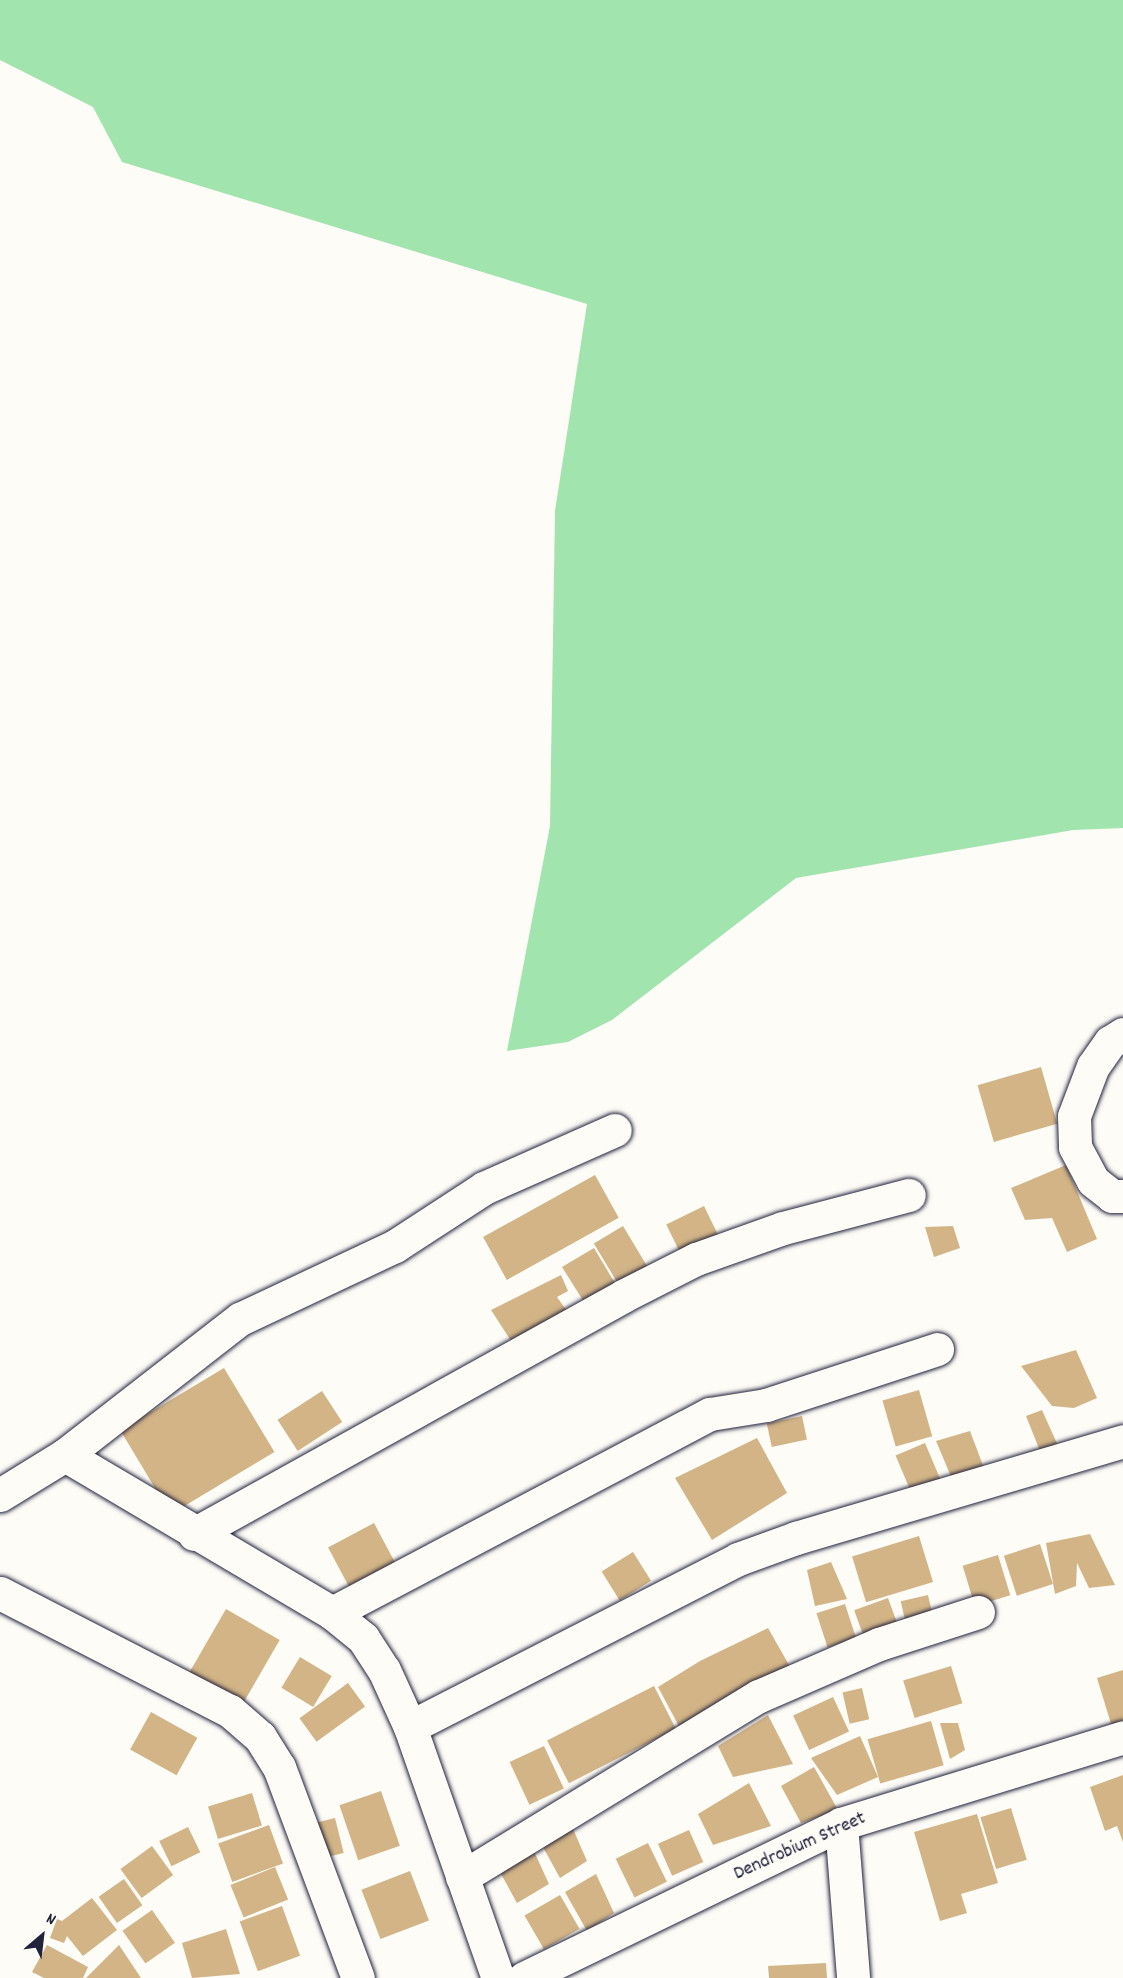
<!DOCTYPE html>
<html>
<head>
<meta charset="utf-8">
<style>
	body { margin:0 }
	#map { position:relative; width:1123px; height:1978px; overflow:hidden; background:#fdfcf7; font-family:Dekko,sans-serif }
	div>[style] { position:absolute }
	.green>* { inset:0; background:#a2e4ae }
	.building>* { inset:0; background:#d2b486; transform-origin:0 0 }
	.roads { filter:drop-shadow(0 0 2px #22223b) drop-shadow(0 0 2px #22223b) }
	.minor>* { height:33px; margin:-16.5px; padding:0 16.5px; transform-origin:16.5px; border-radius:16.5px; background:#fdfcf7 }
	span { translate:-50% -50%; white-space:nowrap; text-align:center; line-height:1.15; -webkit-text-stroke:5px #fdfcf7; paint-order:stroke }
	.street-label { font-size:20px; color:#22223b }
	.north { position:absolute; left:12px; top:1906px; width:60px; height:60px; -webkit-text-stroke:4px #fdfcf7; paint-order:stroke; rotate:28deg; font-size:16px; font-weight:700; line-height:24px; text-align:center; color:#22223b }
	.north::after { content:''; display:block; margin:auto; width:21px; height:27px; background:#22223b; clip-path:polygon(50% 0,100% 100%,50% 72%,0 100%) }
</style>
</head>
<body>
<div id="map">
	<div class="green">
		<div style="clip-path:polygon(0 0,1123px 0,1123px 828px,1073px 830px,796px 878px,612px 1020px,568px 1042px,507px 1051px,550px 826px,555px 511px,587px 304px,122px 162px,93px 107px,0 60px)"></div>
	</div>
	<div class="building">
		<div style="left:1041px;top:1067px;width:59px;height:66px;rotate:74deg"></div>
		<div style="clip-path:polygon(1066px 1165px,1097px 1239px,1067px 1252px,1052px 1218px,1025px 1220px,1011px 1188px)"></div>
		<div style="left:595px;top:1175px;width:49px;height:128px;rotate:61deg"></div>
		<div style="left:704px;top:1206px;width:43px;height:42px;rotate:64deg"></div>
		<div style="left:623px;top:1226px;width:57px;height:34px;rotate:59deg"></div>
		<div style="clip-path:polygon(953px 1226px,960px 1248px,934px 1257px,925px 1227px)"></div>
		<div style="clip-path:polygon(594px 1248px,622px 1295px,584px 1302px,562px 1267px)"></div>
		<div style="clip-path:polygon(561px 1275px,568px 1291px,557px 1297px,574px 1321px,517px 1350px,491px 1310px)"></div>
		<div style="clip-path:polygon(1076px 1350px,1097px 1398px,1074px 1408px,1052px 1406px,1021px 1366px)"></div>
		<div style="left:224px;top:1368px;width:98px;height:121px;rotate:59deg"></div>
		<div style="left:919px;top:1390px;width:48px;height:38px;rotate:74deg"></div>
		<div style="left:322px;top:1391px;width:37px;height:53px;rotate:57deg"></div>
		<div style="clip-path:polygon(1042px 1410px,1059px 1448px,1040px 1451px,1026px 1416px)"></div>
		<div style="left:802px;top:1416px;width:24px;height:36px;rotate:78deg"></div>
		<div style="clip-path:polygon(970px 1431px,987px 1476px,955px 1486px,936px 1441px)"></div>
		<div style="clip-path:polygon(757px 1438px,787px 1493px,712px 1540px,675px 1478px)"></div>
		<div style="left:925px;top:1443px;width:39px;height:32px;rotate:67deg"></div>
		<div style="left:374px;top:1523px;width:51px;height:52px;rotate:62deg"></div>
		<div style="clip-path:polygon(1090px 1534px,1115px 1585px,1089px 1588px,1077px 1563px,1076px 1586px,1055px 1594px,1046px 1543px)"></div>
		<div style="left:919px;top:1536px;width:48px;height:70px;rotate:73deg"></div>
		<div style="left:1040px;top:1544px;width:42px;height:38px;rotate:72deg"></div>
		<div style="left:633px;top:1552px;width:34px;height:37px;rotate:58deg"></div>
		<div style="left:998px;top:1555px;width:42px;height:37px;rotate:73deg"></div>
		<div style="clip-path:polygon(831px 1562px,847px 1599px,815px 1606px,807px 1570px)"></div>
		<div style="left:928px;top:1595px;width:28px;height:28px;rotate:77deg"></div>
		<div style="left:888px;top:1598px;width:32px;height:36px;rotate:70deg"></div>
		<div style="left:845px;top:1604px;width:36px;height:30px;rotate:72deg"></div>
		<div style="left:226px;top:1609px;width:62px;height:75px;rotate:30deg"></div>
		<div style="clip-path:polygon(768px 1628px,793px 1672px,681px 1730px,658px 1687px,700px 1661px)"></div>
		<div style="left:300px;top:1657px;width:37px;height:36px;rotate:31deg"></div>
		<div style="left:951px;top:1666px;width:39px;height:50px;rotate:73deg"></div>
		<div style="clip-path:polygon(1123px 1670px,1123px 1724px,1112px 1727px,1097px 1678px)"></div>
		<div style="left:348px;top:1683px;width:29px;height:60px;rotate:54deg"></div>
		<div style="left:654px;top:1686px;width:48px;height:120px;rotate:63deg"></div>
		<div style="left:862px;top:1688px;width:32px;height:20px;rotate:77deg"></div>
		<div style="left:833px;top:1697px;width:38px;height:44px;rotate:65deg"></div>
		<div style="left:151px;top:1712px;width:53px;height:43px;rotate:29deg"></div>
		<div style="clip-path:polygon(768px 1715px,793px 1764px,733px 1777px,718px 1746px)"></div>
		<div style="left:931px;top:1721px;width:46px;height:66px;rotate:74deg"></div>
		<div style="clip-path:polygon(940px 1723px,958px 1723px,965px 1750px,950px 1759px)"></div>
		<div style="clip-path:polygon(860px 1736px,878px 1777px,837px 1795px,811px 1758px)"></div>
		<div style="left:544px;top:1746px;width:47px;height:38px;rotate:65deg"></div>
		<div style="clip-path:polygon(814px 1767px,838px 1810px,801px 1823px,781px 1786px)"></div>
		<div style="clip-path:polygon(1123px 1775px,1123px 1842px,1117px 1826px,1105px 1831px,1090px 1787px)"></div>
		<div style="clip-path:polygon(749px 1783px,771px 1826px,713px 1845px,698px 1814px)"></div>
		<div style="left:381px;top:1791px;width:58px;height:44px;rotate:71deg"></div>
		<div style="left:252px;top:1793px;width:34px;height:46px;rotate:73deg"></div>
		<div style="left:1011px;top:1808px;width:54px;height:32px;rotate:73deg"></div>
		<div style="clip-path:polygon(977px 1814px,998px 1883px,961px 1894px,967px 1913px,940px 1921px,914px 1832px)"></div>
		<div style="left:335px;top:1818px;width:36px;height:23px;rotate:76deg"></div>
		<div style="clip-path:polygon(570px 1822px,587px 1861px,560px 1878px,538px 1838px)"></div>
		<div style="left:269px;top:1825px;width:41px;height:54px;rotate:70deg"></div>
		<div style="left:188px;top:1827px;width:28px;height:32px;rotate:64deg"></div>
		<div style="left:689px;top:1830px;width:35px;height:34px;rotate:66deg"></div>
		<div style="left:648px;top:1843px;width:43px;height:36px;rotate:64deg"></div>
		<div style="left:152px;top:1846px;width:36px;height:39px;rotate:54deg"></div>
		<div style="clip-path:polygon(532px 1847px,549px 1884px,517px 1903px,495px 1863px)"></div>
		<div style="left:275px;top:1867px;width:35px;height:48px;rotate:68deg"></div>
		<div style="left:410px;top:1871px;width:53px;height:52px;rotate:69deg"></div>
		<div style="clip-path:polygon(596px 1874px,614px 1913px,587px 1931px,565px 1892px)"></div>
		<div style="left:124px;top:1879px;width:32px;height:31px;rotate:55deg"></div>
		<div style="left:560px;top:1895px;width:39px;height:41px;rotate:60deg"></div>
		<div style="clip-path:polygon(92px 1898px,117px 1930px,83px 1956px,67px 1936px,64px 1943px,50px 1938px,57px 1919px,62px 1921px)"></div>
		<div style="left:282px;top:1906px;width:53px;height:45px;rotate:70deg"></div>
		<div style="left:152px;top:1910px;width:40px;height:36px;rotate:55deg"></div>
		<div style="clip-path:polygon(226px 1929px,240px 1974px,192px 1978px,182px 1943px)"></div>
		<div style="clip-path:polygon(47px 1945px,88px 1967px,83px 1978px,44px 1978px,32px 1972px)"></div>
		<div style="clip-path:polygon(119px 1945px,141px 1978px,86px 1978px)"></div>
		<div style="clip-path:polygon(826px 1963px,827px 1978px,769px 1978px,768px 1966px)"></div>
	</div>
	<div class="roads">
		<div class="minor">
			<div style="left:1123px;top:1034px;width:15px;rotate:148deg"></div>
			<div style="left:1110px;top:1042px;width:29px;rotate:125deg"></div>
			<div style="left:1093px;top:1066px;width:53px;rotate:110.8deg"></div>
			<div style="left:1074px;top:1116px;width:31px;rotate:88deg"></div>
			<div style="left:1075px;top:1147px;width:38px;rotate:62deg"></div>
			<div style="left:1093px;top:1181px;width:24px;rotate:38deg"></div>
			<div style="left:1112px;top:1196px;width:11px"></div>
			<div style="left:65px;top:1455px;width:310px;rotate:30.6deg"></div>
			<div style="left:332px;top:1613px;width:40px;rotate:39deg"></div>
			<div style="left:363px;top:1638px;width:38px;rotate:57deg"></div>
			<div style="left:384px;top:1670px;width:63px;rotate:65.5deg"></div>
			<div style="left:410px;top:1727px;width:266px;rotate:70.7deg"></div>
			<div style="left:0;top:1495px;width:76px;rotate:-31.6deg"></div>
			<div style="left:65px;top:1455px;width:222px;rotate:-37.9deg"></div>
			<div style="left:240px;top:1319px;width:171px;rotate:-25.2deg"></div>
			<div style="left:395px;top:1246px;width:106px;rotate:-33.1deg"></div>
			<div style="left:484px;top:1188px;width:143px;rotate:-23.9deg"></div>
			<div style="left:194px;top:1534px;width:491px;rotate:-29deg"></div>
			<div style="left:623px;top:1296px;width:82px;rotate:-26.9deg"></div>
			<div style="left:696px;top:1259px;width:92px;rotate:-19.6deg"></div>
			<div style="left:783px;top:1228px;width:130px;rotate:-14.7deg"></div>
			<div style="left:0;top:1593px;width:259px;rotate:27.2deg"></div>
			<div style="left:230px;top:1711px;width:40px;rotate:41deg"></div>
			<div style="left:260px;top:1737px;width:36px;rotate:58deg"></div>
			<div style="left:279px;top:1767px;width:225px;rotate:69.5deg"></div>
			<div style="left:332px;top:1613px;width:427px;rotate:-27.8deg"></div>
			<div style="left:710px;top:1414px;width:57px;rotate:-9.1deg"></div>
			<div style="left:766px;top:1405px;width:180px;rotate:-18.1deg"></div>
			<div style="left:410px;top:1727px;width:369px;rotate:-27.1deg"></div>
			<div style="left:738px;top:1559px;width:62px;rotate:-19.9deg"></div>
			<div style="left:796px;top:1538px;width:341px;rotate:-16.5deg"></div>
			<div style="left:841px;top:1824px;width:154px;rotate:85.5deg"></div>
			<div style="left:462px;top:1877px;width:348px;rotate:-31.4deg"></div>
			<div style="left:759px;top:1696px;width:131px;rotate:-23.4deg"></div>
			<div style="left:879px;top:1644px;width:104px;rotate:-17.9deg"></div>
			<div style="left:524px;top:1978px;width:352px;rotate:-25.9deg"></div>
			<div style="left:841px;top:1824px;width:295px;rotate:-17.1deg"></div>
		</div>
	</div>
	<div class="street-label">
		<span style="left:800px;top:1847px;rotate:-24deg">Dendrobium Street</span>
	</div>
	<div class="north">N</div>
</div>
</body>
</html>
